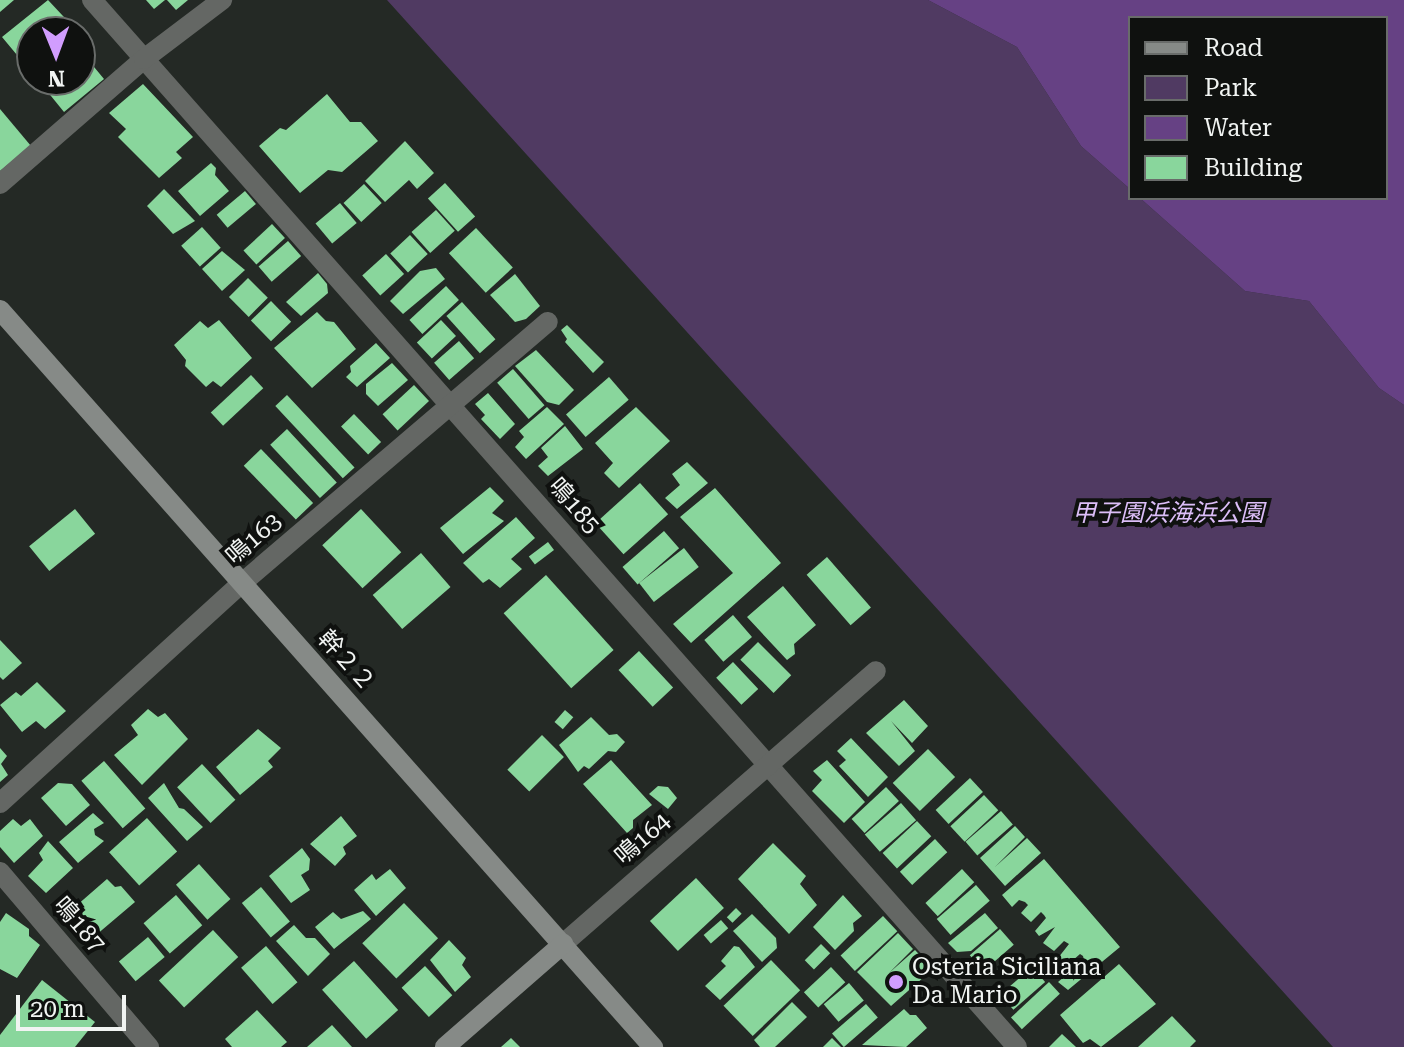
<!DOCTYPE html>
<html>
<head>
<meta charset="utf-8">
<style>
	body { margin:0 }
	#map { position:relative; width:1404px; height:1047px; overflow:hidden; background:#242925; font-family:"Roboto Serif","Noto Sans JP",serif }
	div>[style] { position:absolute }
	.green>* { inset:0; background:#503a62 }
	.water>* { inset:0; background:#664184 }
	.building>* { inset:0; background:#89d69c; transform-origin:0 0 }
	.street>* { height:20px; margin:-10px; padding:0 10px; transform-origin:10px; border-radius:10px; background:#646764 }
	.secondary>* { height:20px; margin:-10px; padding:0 10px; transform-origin:10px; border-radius:10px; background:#868a87 }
	.dots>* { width:22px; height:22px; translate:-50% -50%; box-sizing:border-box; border:4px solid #0f110f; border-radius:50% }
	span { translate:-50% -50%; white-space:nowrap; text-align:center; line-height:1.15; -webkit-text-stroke:8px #0f110f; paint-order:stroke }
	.street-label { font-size:24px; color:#f1f4f2 }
	.park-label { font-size:24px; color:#dcbef8; font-style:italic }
	.poi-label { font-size:24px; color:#f1f4f2 }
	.left { translate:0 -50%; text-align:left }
	.legend { position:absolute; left:1128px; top:16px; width:260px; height:184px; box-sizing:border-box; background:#0f110f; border:2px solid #696c6a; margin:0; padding:10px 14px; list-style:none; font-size:24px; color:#f1f4f2 }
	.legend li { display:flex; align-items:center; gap:16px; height:40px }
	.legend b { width:40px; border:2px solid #696c6a }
	.north { position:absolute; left:16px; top:16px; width:80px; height:80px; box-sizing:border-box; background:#0f110f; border:2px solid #696c6a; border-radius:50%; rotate:179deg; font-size:22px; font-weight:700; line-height:32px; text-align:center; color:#f1f4f2 }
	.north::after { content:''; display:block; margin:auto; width:28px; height:36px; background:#d19dfe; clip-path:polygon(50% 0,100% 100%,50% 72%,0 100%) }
	.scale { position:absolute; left:16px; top:995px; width:110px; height:36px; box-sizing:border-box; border:4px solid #f1f4f2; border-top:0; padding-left:10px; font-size:24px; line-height:28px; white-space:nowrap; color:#f1f4f2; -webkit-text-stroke:6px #0f110f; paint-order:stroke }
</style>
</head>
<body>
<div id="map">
	<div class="green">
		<div style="clip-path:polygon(387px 0,928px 0,1017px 47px,1081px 146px,1130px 189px,1130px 198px,1140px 198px,1245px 291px,1309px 301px,1379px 388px,1404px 405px,1404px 1047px,1333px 1047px)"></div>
	</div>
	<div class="water">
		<div style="clip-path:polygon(928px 0,1404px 0,1404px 405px,1379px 388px,1309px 301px,1245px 291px,1140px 198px,1386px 198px,1386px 18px,1130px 18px,1130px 189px,1081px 146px,1017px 47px)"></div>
	</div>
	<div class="building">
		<div style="clip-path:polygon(0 0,14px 0,0 12px)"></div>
		<div style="clip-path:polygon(48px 0,78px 32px,32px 32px,32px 73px,2px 37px)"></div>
		<div style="clip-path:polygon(146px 0,165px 0,154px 9px)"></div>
		<div style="clip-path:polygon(167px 0,188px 0,176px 10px)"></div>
		<div style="clip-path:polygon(80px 50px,104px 79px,64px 112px,38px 80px,80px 80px)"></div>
		<div style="clip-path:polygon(143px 84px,193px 137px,176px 152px,182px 158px,159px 178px,118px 137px,126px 129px,109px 113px)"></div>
		<div style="clip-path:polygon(327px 94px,350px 122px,361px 122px,378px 141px,342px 172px,328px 170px,300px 193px,259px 146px,280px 128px,286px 130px)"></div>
		<div style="clip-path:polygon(0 109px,31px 146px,0 171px)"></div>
		<div style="clip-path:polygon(405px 141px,434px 173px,417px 189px,409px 180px,385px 202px,365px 181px)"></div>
		<div style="clip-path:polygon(211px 163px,216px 168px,215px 175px,229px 191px,200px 216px,178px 191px)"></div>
		<div style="left:445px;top:183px;width:45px;height:23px;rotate:48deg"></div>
		<div style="left:364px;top:184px;width:26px;height:28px;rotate:47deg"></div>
		<div style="clip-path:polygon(164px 189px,195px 221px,173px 234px,147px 206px)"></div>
		<div style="left:245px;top:191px;width:17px;height:37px;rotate:50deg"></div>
		<div style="left:340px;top:203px;width:26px;height:32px;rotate:50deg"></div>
		<div style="left:436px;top:210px;width:28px;height:33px;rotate:48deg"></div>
		<div style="left:272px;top:224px;width:19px;height:39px;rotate:47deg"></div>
		<div style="left:202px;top:227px;width:28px;height:28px;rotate:48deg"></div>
		<div style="left:476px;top:228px;width:54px;height:37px;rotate:47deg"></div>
		<div style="left:410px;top:235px;width:26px;height:27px;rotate:47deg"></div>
		<div style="left:288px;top:241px;width:20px;height:39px;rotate:49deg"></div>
		<div style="clip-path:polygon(222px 251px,245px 270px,222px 291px,202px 269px)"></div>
		<div style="left:386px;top:254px;width:27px;height:32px;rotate:48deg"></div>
		<div style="clip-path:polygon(436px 268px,445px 279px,403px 314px,390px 301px,420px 271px)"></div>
		<div style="clip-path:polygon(318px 273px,327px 284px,328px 293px,301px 316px,286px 302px)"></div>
		<div style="clip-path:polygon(515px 274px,540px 306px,526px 319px,515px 322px,490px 295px)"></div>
		<div style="left:248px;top:278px;width:28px;height:27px;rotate:45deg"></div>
		<div style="left:446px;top:286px;width:19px;height:50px;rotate:47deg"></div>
		<div style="left:271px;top:301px;width:29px;height:28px;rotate:46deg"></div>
		<div style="left:462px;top:302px;width:50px;height:21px;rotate:48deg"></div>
		<div style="clip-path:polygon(317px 312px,326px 321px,334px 322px,356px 349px,312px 388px,274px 348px)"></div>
		<div style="clip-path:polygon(219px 320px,252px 358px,221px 387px,213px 381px,206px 387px,185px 366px,186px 360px,174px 345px,200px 321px,208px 328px)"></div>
		<div style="left:441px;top:320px;width:22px;height:33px;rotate:47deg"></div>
		<div style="clip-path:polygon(567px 325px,604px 362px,593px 373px,565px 342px,567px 339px,561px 330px)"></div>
		<div style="left:459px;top:341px;width:23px;height:33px;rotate:49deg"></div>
		<div style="clip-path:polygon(376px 343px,390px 358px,357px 387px,346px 377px,351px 372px,350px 366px)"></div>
		<div style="clip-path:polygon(536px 350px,574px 390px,559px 405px,547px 402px,515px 366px)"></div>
		<div style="clip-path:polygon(392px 363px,408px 380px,378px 406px,366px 394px,366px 384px)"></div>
		<div style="left:513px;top:369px;width:48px;height:21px;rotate:49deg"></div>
		<div style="left:251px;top:375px;width:18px;height:55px;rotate:47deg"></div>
		<div style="left:609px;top:377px;width:30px;height:57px;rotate:49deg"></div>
		<div style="left:414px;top:385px;width:22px;height:43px;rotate:47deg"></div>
		<div style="clip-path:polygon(488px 393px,515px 424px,500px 439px,481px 419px,485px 415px,475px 404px)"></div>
		<div style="left:287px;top:395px;width:99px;height:16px;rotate:47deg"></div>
		<div style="clip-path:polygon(547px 407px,564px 424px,526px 459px,515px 447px,524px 437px,519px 431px)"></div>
		<div style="clip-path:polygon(636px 407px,670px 441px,619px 488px,604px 473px,613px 463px,595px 443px)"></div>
		<div style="left:354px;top:414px;width:39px;height:18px;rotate:46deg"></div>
		<div style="clip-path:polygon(565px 426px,583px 449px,548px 476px,538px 466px,548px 457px,541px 448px)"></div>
		<div style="left:287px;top:429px;width:73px;height:23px;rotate:47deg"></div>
		<div style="left:261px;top:449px;width:75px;height:24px;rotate:46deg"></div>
		<div style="clip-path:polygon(687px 462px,708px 483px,677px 509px,665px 498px,680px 485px,672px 474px)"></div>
		<div style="left:640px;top:483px;width:42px;height:60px;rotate:48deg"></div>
		<div style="clip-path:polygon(490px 487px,504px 501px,492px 513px,504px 521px,463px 554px,440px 528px)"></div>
		<div style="clip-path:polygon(715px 488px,781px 563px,691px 643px,673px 624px,733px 573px,680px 517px)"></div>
		<div style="left:75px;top:509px;width:32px;height:59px;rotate:51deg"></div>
		<div style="left:361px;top:509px;width:59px;height:53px;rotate:47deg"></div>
		<div style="clip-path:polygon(516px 517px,535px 538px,511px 559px,522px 569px,500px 588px,489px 579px,483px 583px,463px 563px)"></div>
		<div style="left:664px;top:531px;width:23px;height:55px;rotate:49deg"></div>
		<div style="left:548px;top:542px;width:10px;height:24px;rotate:53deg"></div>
		<div style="left:684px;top:548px;width:24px;height:57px;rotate:52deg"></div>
		<div style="left:421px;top:553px;width:45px;height:64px;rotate:49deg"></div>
		<div style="left:827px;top:557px;width:67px;height:27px;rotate:49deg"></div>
		<div style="left:546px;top:575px;width:101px;height:57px;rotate:48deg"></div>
		<div style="clip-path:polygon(783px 586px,816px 625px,794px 644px,795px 654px,787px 660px,747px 617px)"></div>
		<div style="left:733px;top:615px;width:29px;height:38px;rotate:49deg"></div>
		<div style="clip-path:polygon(0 640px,22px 663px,3px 680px,0 677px)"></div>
		<div style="left:758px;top:642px;width:47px;height:25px;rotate:45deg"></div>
		<div style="left:639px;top:651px;width:50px;height:28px;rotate:47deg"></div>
		<div style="left:733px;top:662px;width:37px;height:23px;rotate:47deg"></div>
		<div style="clip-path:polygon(37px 682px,66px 711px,45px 729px,36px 721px,22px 732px,0 705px,16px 692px,21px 696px)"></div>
		<div style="clip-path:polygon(904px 700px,928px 726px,912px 743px,891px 721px,915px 751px,899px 766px,866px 733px)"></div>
		<div style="clip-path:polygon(148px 709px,158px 717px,165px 713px,188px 739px,142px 785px,114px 755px,138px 735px,131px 725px)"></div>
		<div style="left:565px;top:710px;width:11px;height:16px;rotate:41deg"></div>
		<div style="clip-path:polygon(591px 717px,609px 735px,617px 734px,625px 742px,616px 752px,608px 751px,589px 769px,584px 766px,578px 772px,559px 745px)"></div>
		<div style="clip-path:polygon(258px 729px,281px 748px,268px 761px,273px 767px,240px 795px,216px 767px)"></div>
		<div style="left:542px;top:735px;width:31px;height:49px;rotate:45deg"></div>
		<div style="clip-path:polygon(851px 738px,888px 777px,868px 797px,839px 766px,846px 760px,837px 751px)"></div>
		<div style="clip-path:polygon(0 748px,7px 756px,1px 764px,8px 775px,0 782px)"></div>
		<div style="left:928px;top:749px;width:39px;height:49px;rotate:46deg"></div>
		<div style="clip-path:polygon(611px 760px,652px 805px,633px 820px,633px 828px,627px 833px,583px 784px)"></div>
		<div style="clip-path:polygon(827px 760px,865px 802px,844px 823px,812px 791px,822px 780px,813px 771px)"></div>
		<div style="left:104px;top:761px;width:63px;height:30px;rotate:49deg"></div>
		<div style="left:202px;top:764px;width:49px;height:34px;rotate:47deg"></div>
		<div style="left:970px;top:778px;width:19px;height:47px;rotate:47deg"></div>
		<div style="clip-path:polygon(58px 783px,72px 784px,90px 805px,66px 826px,41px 798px)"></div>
		<div style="clip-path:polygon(164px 783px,179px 808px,184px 809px,203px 827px,187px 841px,148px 798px)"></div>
		<div style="clip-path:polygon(658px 786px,668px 787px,677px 798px,668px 809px,649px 794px)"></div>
		<div style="left:886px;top:787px;width:19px;height:47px;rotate:47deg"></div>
		<div style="left:984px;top:795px;width:21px;height:46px;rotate:47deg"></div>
		<div style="left:901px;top:803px;width:23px;height:48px;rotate:49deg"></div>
		<div style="left:1001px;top:811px;width:18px;height:47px;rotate:49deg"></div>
		<div style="clip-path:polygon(93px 813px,104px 823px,94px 829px,95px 835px,104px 841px,78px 863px,59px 842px)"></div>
		<div style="clip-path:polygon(341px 816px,357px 836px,343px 847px,346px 854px,335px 866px,310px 844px)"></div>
		<div style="left:147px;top:818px;width:45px;height:51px;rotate:48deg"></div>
		<div style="clip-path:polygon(13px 819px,21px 826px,30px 819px,43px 836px,14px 863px,0 847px,0 831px)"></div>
		<div style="left:917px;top:821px;width:21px;height:47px;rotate:47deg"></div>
		<div style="clip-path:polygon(1015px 826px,1025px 837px,995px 867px,1027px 838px,1041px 853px,1005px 886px,980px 858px)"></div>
		<div style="left:935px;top:839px;width:18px;height:48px;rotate:47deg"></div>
		<div style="clip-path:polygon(48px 841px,73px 868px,46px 893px,28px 876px,43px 860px,39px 853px)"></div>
		<div style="clip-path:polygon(773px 843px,806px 876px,800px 884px,817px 905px,789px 934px,738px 879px)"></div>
		<div style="clip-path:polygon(302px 848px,310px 859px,309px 870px,301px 875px,310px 890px,291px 903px,269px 876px)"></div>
		<div style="clip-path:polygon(1044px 859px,1120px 947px,1068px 990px,1058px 982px,1084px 960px,1083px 956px,1080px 954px,1064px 968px,1058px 958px,1069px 944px,1064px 941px,1054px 951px,1043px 943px,1055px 927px,1039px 936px,1035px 931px,1046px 918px,1044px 915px,1041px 912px,1031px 922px,1021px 913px,1028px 905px,1025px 902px,1019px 900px,1012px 907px,1002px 895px)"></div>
		<div style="left:199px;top:864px;width:47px;height:31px;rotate:48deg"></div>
		<div style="clip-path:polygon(390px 869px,406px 888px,376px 916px,354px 890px,372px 874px,376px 880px)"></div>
		<div style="left:962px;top:869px;width:18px;height:50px;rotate:47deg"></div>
		<div style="left:696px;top:878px;width:41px;height:63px;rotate:47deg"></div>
		<div style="clip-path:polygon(107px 879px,115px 887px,121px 886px,135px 902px,89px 941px,72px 923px,83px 913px,76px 906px)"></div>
		<div style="left:976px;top:885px;width:21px;height:52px;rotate:49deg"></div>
		<div style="left:261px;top:887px;width:45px;height:25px;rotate:50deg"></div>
		<div style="left:176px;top:895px;width:40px;height:43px;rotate:49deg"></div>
		<div style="clip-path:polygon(843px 895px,862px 916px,853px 923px,854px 931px,835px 950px,813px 927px)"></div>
		<div style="left:404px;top:903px;width:49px;height:58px;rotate:46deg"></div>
		<div style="left:736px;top:908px;width:8px;height:13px;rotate:45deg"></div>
		<div style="clip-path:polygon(363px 911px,371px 919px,334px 949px,315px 927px,333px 912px,341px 919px)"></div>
		<div style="clip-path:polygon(6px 913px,29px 929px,29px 936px,40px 945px,17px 978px,0 969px,0 922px)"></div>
		<div style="clip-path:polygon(985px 913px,998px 928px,971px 951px,957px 952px,948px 943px)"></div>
		<div style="clip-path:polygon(752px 914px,776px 938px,777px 948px,762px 962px,733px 931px)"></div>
		<div style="left:883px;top:916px;width:21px;height:58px;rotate:47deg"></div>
		<div style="left:721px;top:920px;width:11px;height:23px;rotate:49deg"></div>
		<div style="clip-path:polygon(294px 925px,306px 938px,315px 938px,330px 954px,308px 976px,276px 941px)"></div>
		<div style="left:1000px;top:929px;width:21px;height:40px;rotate:49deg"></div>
		<div style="left:213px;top:930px;width:37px;height:74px;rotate:47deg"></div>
		<div style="clip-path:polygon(898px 933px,913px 949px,889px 973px,915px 950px,933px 969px,891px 1006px,857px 972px)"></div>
		<div style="left:148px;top:937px;width:26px;height:38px;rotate:50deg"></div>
		<div style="clip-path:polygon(449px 940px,466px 958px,462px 965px,471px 977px,455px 992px,430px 960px)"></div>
		<div style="left:821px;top:944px;width:13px;height:23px;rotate:45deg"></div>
		<div style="left:266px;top:946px;width:48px;height:33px;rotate:49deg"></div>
		<div style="clip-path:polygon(734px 946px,739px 947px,755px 967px,720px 1000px,705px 986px,726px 966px,721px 961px)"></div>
		<div style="left:771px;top:960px;width:42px;height:66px;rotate:46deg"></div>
		<div style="left:354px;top:961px;width:66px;height:43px;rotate:48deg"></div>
		<div style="clip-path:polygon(1119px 964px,1156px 1004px,1101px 1047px,1090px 1039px,1083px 1043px,1060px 1015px)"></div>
		<div style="left:425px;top:966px;width:40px;height:32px;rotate:47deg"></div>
		<div style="left:831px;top:967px;width:21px;height:37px;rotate:47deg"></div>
		<div style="left:1032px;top:967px;width:20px;height:42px;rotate:49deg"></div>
		<div style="clip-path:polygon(42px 980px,95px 1022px,75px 1047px,0 1047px,0 1035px)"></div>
		<div style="left:1049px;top:982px;width:16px;height:52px;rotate:47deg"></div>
		<div style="left:849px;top:983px;width:23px;height:33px;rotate:50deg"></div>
		<div style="clip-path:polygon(792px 1002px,807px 1017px,775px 1047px,760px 1047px,754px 1040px)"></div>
		<div style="left:866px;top:1004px;width:18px;height:45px;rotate:49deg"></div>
		<div style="clip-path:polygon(904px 1009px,910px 1015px,916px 1015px,927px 1028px,906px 1047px,862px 1045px)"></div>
		<div style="clip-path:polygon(257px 1010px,287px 1042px,281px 1047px,232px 1047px,225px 1039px)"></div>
		<div style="clip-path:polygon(1172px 1016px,1196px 1041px,1190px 1047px,1138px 1047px)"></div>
		<div style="clip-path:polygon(332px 1025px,352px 1047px,307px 1047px)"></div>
		<div style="clip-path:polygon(1062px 1034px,1076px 1047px,1049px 1047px)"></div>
		<div style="clip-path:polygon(511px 1038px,520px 1047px,501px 1047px)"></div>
		<div style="clip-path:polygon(832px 1038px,841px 1047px,823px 1047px)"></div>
	</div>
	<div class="street">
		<div style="left:92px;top:0;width:1397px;rotate:48.54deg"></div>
		<div style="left:0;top:184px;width:191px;rotate:-41deg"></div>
		<div style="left:144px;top:59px;width:98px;rotate:-37.1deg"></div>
		<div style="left:0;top:803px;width:327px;rotate:-42.3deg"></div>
		<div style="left:242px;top:583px;width:402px;rotate:-40.5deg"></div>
		<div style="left:0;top:872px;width:230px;rotate:49.6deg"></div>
		<div style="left:563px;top:944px;width:415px;rotate:-41.1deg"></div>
	</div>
	<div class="secondary">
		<div style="left:0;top:310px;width:985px;rotate:48.46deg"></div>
		<div style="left:445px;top:1047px;width:157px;rotate:-41.1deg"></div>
	</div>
	<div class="dots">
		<div style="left:896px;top:982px;background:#d19dfe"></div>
	</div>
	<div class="street-label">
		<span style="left:574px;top:506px;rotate:49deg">鳴185</span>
		<span style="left:254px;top:539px;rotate:-41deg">鳴163</span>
		<span style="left:346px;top:661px;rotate:48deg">幹２２</span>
		<span style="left:643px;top:839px;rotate:-41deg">鳴164</span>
		<span style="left:79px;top:925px;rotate:49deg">鳴187</span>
	</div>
	<div class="park-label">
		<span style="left:1168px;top:514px">甲子園浜海浜公園</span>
	</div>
	<div class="poi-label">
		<span class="left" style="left:912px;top:982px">Osteria Siciliana<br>Da Mario</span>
	</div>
	<ul class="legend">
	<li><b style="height:10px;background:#868a87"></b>Road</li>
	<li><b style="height:22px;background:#503a62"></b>Park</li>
	<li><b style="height:22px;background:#664184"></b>Water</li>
	<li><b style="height:22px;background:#89d69c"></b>Building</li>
	</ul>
	<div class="north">N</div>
	<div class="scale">20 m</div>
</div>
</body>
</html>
